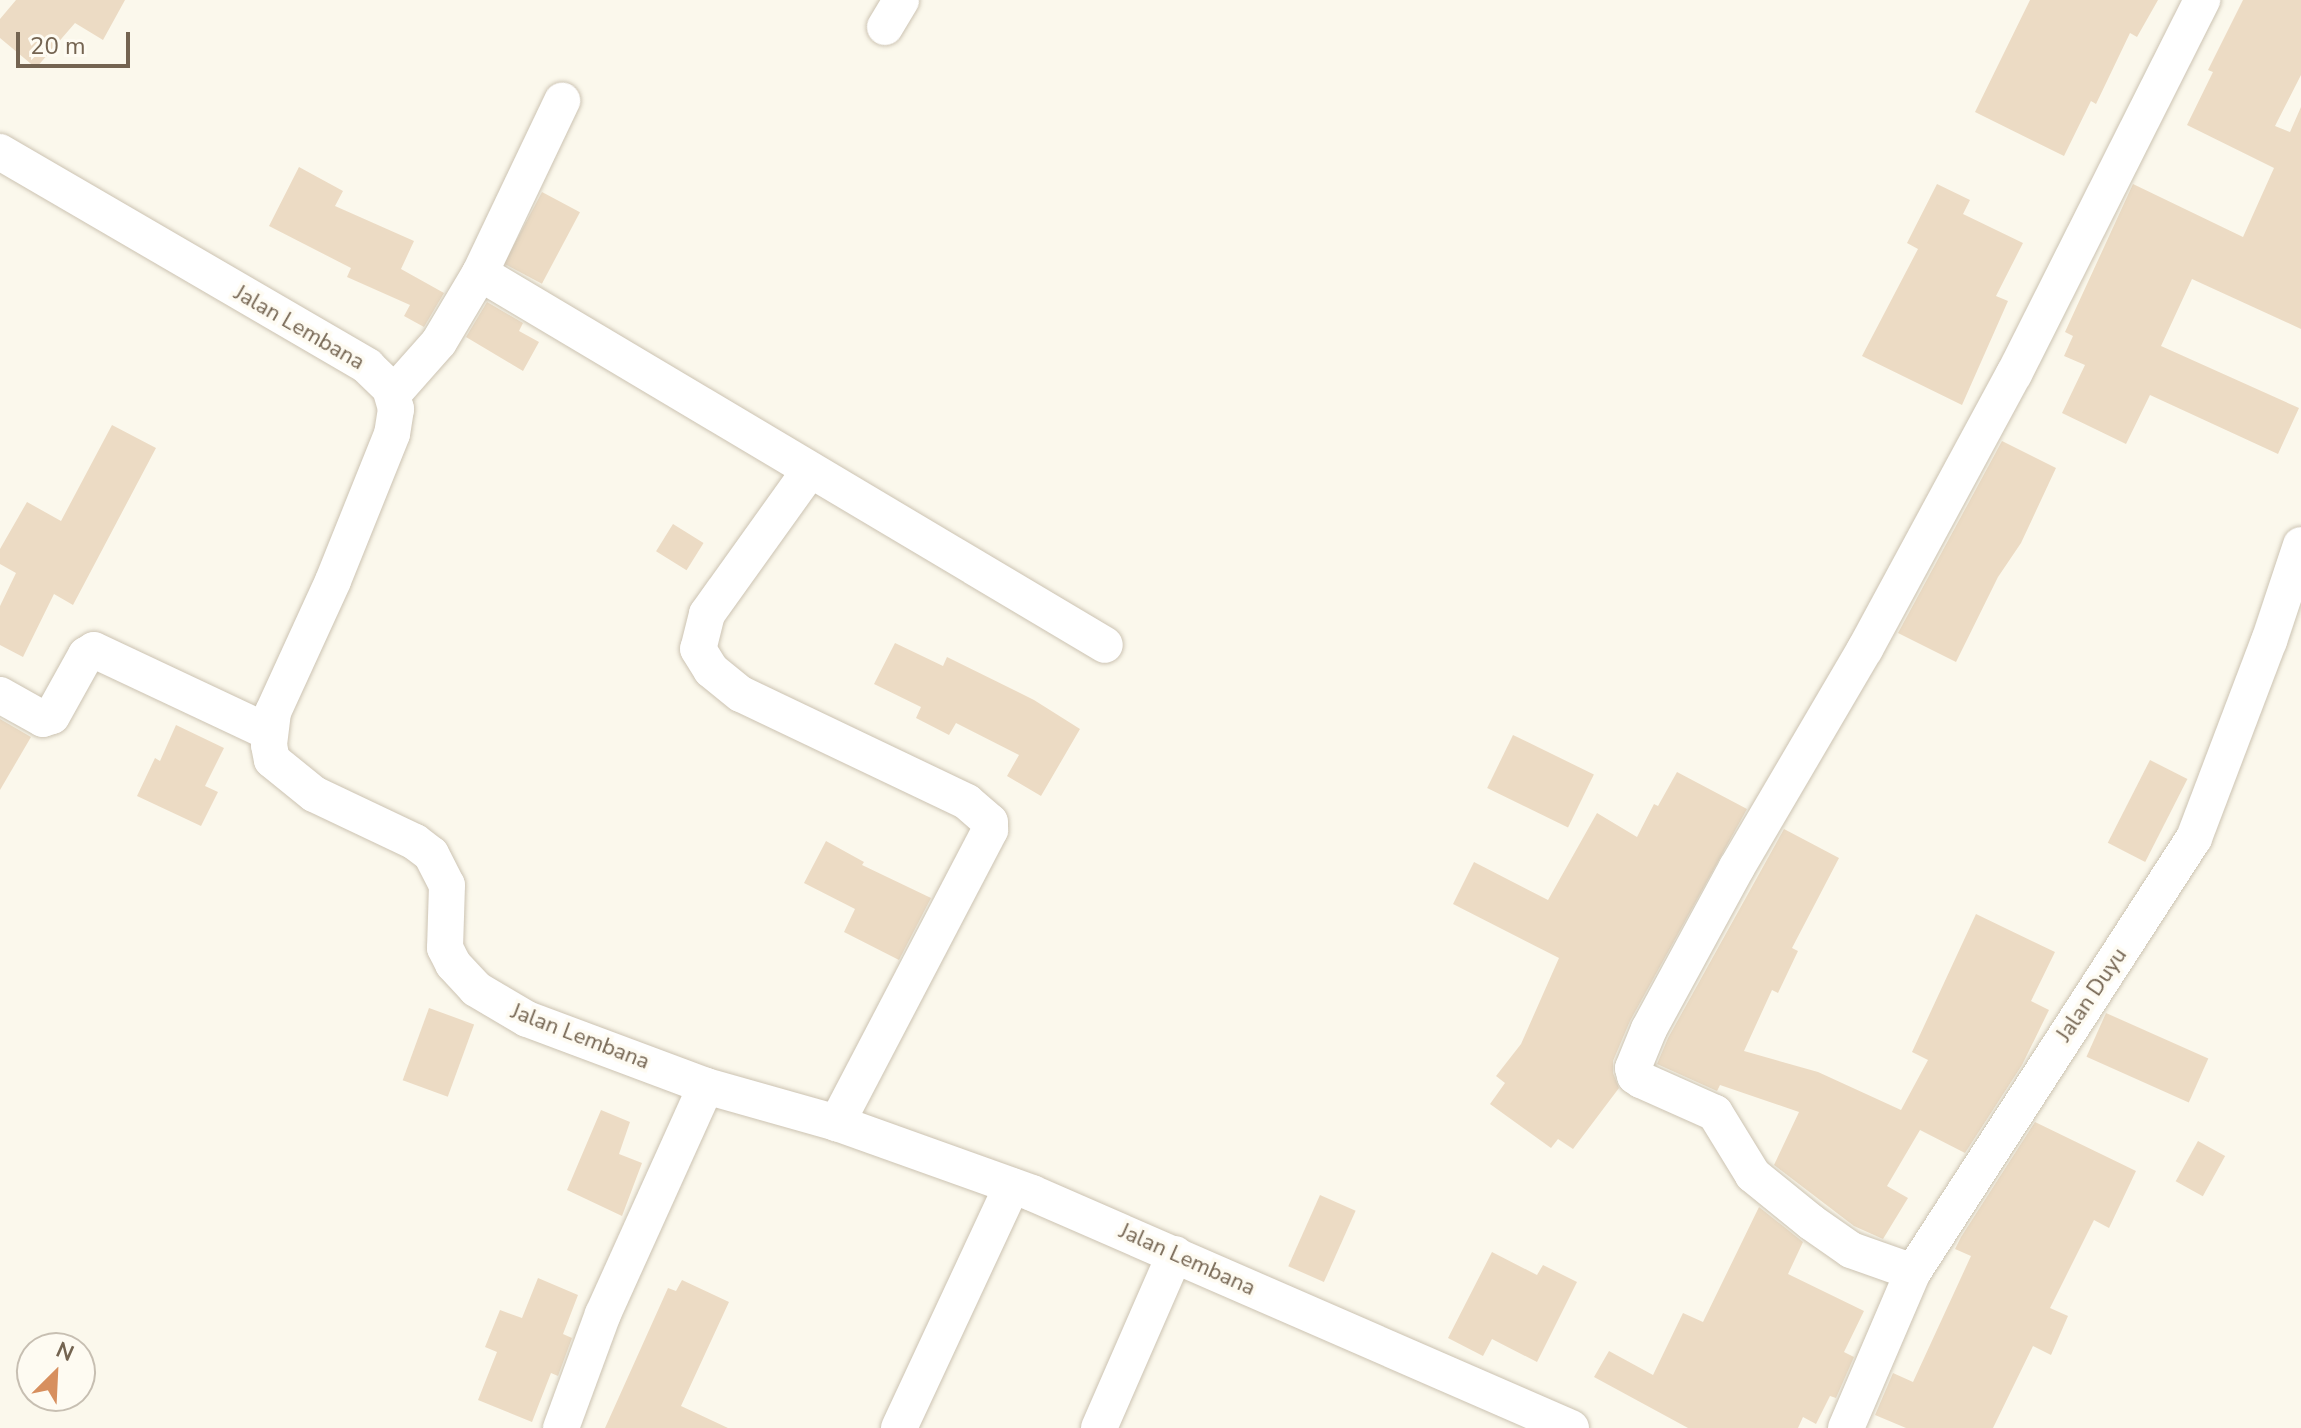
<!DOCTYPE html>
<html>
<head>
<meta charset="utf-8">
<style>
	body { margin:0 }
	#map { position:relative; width:2301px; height:1428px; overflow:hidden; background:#fbf8ec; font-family:"Nunito Sans",sans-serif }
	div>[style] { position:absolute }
	.building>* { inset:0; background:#ecdbc4; transform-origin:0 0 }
	.roads { filter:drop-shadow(0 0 2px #ccc3b2) drop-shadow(0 0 2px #ccc3b2) }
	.street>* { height:36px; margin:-18px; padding:0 18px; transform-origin:18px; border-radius:18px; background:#fff }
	span { translate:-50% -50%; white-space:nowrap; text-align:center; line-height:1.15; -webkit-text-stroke:7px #fefbf2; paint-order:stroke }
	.street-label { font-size:22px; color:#746451 }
	.north { position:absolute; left:16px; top:1332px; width:80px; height:80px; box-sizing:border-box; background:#fefbf2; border:2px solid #c7bfb2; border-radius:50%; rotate:24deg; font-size:22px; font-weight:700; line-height:32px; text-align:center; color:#746451 }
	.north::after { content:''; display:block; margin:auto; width:28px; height:36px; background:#d78f5e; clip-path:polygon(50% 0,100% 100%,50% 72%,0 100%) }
	.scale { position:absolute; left:16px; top:32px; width:114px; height:36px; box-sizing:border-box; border:4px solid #746451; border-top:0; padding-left:10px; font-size:24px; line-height:28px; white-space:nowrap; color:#746451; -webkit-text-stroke:6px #fefbf2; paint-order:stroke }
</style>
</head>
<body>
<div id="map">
	<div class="building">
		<div style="clip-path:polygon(16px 0,125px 0,103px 40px,75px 23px,36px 68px,0 38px,0 19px)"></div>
		<div style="clip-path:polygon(2030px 0,2158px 0,2137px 37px,2130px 33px,2096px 104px,2091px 101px,2064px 156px,1975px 112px)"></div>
		<div style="clip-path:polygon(2243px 0,2301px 0,2301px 75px,2275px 126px,2290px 132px,2301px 107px,2301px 329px,2192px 279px,2161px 346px,2299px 408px,2278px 454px,2150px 395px,2126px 444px,2062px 413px,2085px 365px,2064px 356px,2073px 336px,2065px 332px,2133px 184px,2243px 237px,2274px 168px,2187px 125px,2213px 72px,2208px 70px)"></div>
		<div style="clip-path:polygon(299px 167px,343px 191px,335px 206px,414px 241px,401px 269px,444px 293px,424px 327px,404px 316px,410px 305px,347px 277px,351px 268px,269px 226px)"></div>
		<div style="clip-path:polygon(1937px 184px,1970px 200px,1963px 214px,2023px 243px,1996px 296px,2008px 301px,1962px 405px,1862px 356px,1918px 249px,1907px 243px)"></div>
		<div style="left:542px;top:192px;width:43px;height:81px;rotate:28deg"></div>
		<div style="clip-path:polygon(487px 302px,523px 323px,519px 331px,539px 342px,523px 371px,466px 337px)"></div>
		<div style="clip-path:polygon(112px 425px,156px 448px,73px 605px,54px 594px,23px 657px,0 645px,0 606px,16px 573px,0 564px,0 549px,27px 502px,61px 521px)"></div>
		<div style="clip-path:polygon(2002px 441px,2056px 468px,2021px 543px,1998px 577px,1956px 662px,1898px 633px)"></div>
		<div style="left:673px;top:524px;width:36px;height:32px;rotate:32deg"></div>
		<div style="clip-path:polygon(895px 643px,943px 666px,947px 657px,1034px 700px,1080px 729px,1041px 796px,1007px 776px,1019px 755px,956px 723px,949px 735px,916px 718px,921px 707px,874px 684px)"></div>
		<div style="clip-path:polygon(0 719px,31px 737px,0 790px)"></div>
		<div style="clip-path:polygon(176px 725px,224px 748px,205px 786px,218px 792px,201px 826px,137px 796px,155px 758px,160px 761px)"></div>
		<div style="left:1513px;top:735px;width:90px;height:59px;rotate:26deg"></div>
		<div style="left:2150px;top:760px;width:42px;height:93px;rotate:27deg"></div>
		<div style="clip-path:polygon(1677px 772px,1747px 809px,1630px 1021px,1613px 1061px,1613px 1073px,1619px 1088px,1573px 1149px,1558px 1139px,1551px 1148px,1490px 1104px,1505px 1083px,1496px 1076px,1521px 1044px,1559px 958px,1453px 904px,1474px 862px,1548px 900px,1597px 813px,1637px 837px,1654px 804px,1658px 806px)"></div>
		<div style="clip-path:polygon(1784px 829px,1839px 858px,1792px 948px,1798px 951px,1778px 993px,1772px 990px,1744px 1051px,1818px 1072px,1901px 1110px,1928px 1060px,1912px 1052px,1976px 914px,2055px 952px,2031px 1001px,2049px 1010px,2022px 1065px,1965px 1153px,1920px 1130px,1887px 1186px,1908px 1198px,1883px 1239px,1854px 1226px,1774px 1165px,1799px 1112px,1720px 1085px,1717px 1091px,1657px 1064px,1668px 1038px)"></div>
		<div style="clip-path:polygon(826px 841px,864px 862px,862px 865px,931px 898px,899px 960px,844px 932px,855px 909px,804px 883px)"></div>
		<div style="left:429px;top:1008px;width:48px;height:77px;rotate:20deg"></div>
		<div style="left:2106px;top:1013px;width:112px;height:48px;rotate:24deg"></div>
		<div style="clip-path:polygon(601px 1110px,630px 1122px,619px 1154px,642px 1163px,622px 1216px,567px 1190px)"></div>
		<div style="clip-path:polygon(2035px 1122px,2136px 1171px,2109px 1228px,2094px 1220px,2050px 1308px,2068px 1316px,2051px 1355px,2033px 1346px,1993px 1428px,1906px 1428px,1875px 1415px,1893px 1373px,1913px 1382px,1971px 1256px,1955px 1249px,1961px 1237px)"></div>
		<div style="left:2198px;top:1141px;width:31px;height:46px;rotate:29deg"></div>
		<div style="left:1320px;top:1195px;width:39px;height:78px;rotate:24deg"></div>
		<div style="clip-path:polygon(1759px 1207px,1803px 1242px,1788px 1274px,1864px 1311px,1844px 1352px,1854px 1357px,1836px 1398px,1830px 1396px,1816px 1424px,1803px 1417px,1798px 1428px,1688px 1428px,1594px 1377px,1609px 1351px,1653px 1375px,1683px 1313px,1703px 1322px)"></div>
		<div style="clip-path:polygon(1492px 1252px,1537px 1275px,1543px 1265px,1577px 1282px,1537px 1362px,1492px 1339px,1483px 1356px,1448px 1338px)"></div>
		<div style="clip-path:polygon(538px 1278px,578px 1295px,563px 1334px,572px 1338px,558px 1376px,551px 1373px,532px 1422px,478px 1400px,497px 1352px,485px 1347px,500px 1310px,522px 1318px)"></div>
		<div style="clip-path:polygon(682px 1280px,729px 1302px,681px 1406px,728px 1428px,605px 1428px,668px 1288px,676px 1291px)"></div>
	</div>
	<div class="roads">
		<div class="street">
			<div style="left:885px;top:27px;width:31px;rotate:-59deg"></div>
			<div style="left:0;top:152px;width:425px;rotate:30.2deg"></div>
			<div style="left:367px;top:366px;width:32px;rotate:44deg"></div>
			<div style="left:390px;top:388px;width:22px;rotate:74deg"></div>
			<div style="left:396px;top:409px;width:25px;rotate:99deg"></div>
			<div style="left:392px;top:434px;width:158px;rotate:111.9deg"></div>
			<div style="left:333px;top:581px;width:144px;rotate:114.6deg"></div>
			<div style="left:273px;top:712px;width:33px;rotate:97deg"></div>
			<div style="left:269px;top:745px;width:15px;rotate:79deg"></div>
			<div style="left:272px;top:760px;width:54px;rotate:39deg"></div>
			<div style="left:314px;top:794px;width:112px;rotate:25.4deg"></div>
			<div style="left:415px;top:842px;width:20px;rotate:37deg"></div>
			<div style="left:431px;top:854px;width:35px;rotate:63deg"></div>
			<div style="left:447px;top:885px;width:63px;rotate:91.8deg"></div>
			<div style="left:445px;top:948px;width:18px;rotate:63deg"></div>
			<div style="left:453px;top:964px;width:34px;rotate:47deg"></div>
			<div style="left:476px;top:989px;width:59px;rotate:30.5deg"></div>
			<div style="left:527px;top:1019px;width:191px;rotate:20.5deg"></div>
			<div style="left:706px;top:1086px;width:136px;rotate:15.8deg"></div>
			<div style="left:837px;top:1123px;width:207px;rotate:19.7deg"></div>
			<div style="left:1032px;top:1193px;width:588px;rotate:23.56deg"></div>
			<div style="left:480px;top:273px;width:727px;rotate:30.76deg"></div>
			<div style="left:393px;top:394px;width:69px;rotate:-48.5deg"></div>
			<div style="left:439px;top:342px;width:80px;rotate:-59.3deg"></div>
			<div style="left:480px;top:273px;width:191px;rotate:-64.5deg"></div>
			<div style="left:810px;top:470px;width:177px;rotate:125.6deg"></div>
			<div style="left:707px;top:614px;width:36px;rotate:104deg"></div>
			<div style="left:698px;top:649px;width:25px;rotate:58deg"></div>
			<div style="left:711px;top:670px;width:38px;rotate:39deg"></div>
			<div style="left:741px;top:694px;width:250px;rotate:25.5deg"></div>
			<div style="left:967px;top:802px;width:30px;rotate:41deg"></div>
			<div style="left:990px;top:822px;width:8px;rotate:90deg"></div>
			<div style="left:990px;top:830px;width:331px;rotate:117.6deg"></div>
			<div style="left:0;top:695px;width:49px;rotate:29.2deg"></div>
			<div style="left:43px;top:719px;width:9px;rotate:-18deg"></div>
			<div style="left:52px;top:716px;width:70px;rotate:-60.9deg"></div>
			<div style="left:86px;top:655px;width:9px;rotate:-32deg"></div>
			<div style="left:94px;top:650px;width:192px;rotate:25.2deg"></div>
			<div style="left:1913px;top:1272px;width:66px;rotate:-160.5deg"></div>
			<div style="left:1851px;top:1250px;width:49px;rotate:-145deg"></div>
			<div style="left:1811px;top:1222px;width:75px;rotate:-141deg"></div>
			<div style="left:1753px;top:1175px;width:73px;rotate:-121.5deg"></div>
			<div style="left:1715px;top:1113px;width:81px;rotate:-156deg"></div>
			<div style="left:1641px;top:1080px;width:7px;rotate:-146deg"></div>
			<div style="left:1635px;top:1076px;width:8px;rotate:-104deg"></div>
			<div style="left:1633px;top:1068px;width:42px;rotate:-67.7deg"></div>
			<div style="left:1649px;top:1029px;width:184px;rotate:-61.5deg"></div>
			<div style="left:1737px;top:867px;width:253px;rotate:-59.6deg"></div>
			<div style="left:1865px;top:649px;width:313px;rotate:-61.6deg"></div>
			<div style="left:2014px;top:374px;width:419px;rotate:-63.3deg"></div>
			<div style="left:561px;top:1428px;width:121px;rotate:-69.8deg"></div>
			<div style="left:603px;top:1314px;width:250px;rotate:-65.7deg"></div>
			<div style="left:899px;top:1428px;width:267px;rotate:-65deg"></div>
			<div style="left:1099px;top:1428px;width:190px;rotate:-66.4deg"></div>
			<div style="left:1846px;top:1428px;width:170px;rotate:-66.8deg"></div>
			<div style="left:1913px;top:1272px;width:517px;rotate:-57.08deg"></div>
			<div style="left:2194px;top:838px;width:211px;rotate:-69.2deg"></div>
			<div style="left:2269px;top:641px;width:101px;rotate:-71.6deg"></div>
		</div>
	</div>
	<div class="street-label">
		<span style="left:299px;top:328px;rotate:30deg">Jalan Lembana</span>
		<span style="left:2092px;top:995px;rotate:-56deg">Jalan Duyu</span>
		<span style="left:580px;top:1037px;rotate:21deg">Jalan Lembana</span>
		<span style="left:1187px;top:1260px;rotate:24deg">Jalan Lembana</span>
	</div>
	<div class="north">N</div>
	<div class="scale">20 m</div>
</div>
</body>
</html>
